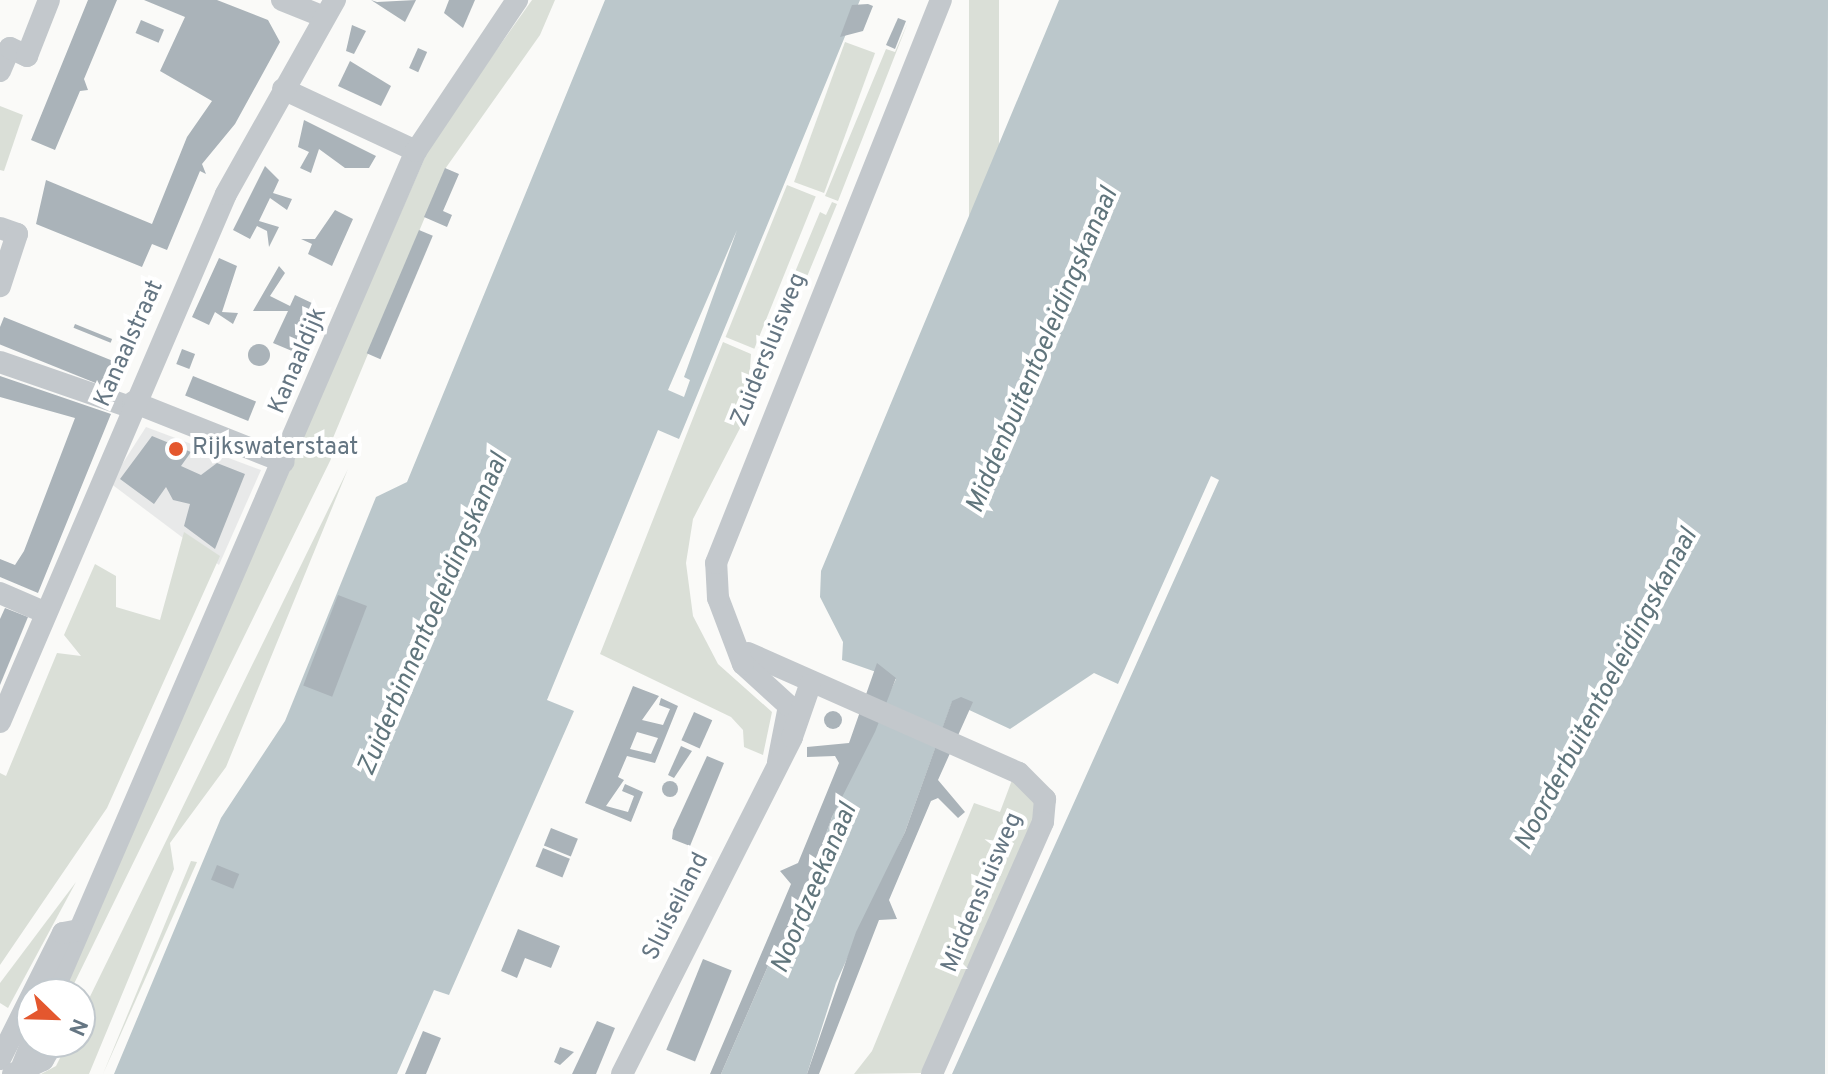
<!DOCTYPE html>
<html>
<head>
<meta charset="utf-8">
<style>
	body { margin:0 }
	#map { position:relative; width:1828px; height:1074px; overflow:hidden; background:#fafaf8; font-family:Overpass,sans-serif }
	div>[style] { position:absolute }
	.built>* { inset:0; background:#e8e9e9 }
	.green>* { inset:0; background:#dadfd7; transform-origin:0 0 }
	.water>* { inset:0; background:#bbc7cb }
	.pier>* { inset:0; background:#fafaf8 }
	.building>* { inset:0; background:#aab3b9; transform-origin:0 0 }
	.round { border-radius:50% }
	.minor>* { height:22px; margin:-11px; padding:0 11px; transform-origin:11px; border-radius:11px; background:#c3c8cc }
	.dots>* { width:22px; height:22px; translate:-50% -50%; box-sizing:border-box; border:4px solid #fff; border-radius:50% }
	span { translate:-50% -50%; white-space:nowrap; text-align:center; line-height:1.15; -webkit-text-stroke:8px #fff; paint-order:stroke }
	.street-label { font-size:24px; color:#657683 }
	.poi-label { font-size:24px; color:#657683 }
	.left { translate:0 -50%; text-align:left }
	.water-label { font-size:26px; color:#60757c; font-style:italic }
	.north { position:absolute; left:16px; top:978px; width:80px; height:80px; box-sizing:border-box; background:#fff; border:2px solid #c1c8cd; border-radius:50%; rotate:113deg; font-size:22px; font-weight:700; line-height:32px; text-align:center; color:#657683 }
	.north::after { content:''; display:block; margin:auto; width:28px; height:36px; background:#e4572e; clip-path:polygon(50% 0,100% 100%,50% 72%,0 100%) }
</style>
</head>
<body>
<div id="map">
	<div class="built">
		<div style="clip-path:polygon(146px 427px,261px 470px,219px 565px,110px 483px)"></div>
	</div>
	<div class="green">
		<div style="clip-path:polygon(532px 0,555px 0,540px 35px,445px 169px,328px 450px,331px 459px,69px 994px,59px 994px,433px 139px)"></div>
		<div style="left:969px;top:0;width:30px;height:481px"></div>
		<div style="clip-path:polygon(908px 22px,838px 201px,825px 196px,886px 49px,895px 52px)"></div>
		<div style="left:845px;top:42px;width:32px;height:149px;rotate:20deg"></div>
		<div style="clip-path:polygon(0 106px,23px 115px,4px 171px,0 170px)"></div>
		<div style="left:787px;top:185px;width:31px;height:164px;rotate:22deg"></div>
		<div style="clip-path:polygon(832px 202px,837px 204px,792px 313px,780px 308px,820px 212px,826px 215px)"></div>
		<div style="clip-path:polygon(723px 342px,751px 354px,750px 368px,766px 378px,693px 519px,686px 563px,693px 616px,718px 664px,772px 712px,763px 755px,744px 747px,743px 730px,731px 717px,600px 654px)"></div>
		<div style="clip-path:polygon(348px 469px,226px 767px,170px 843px,174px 869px,89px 1074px,41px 1074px,56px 1066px,68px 1042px,80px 1042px,80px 1017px)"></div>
		<div style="clip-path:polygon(184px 532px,220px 556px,107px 808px,0 965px,0 773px,6px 776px,57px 653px,81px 656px,64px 635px,95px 564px,116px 576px,116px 607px,160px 620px)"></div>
		<div style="clip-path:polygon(1012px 780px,1031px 793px,1036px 809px,1023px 852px,921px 1073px,854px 1074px,872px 1051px,974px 803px,1000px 812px)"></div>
		<div style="clip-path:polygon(191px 861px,197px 862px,103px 1074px)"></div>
		<div style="clip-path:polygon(76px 882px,8px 1008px,0 1003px,0 983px)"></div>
	</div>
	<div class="water">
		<div style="clip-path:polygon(605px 0,860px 0,679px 439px,658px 430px,547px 700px,574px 711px,449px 995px,434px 990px,397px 1074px,114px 1074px,221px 818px,285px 721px,376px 497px,407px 482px)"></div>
		<div style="clip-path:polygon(1059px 0,1828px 0,1825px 1074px,952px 1074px,1219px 480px,1211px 476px,1118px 684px,1094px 673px,1010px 729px,952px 702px,905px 832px,836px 983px,807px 1074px,721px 1074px,771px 959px,781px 960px,832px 817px,896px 679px,842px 660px,843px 642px,820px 597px,821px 571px)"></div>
	</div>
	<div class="pier">
		<div style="clip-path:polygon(737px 230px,684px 377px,690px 380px,684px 397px,668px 390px)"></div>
	</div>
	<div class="building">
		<div style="clip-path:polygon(88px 0,117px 0,84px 79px,88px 90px,80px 91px,55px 150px,31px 140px)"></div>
		<div style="clip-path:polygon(144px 0,217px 0,268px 20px,280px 42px,235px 124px,202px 164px,206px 174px,200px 171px,167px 250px,152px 244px,142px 267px,36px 224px,46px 180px,152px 224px,187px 137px,212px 101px,160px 71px,185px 17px)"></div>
		<div style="clip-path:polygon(371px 0,377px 2px,416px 0,405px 22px)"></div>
		<div style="clip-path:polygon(449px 0,475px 0,463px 28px,444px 13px)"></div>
		<div style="clip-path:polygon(868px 4px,873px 6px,863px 31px,840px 37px,852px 5px)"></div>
		<div style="clip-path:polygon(898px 18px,906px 21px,895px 49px,886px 45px)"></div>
		<div style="left:141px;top:20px;width:25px;height:14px;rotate:23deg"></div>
		<div style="clip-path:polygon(352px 25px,366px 31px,354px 54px,346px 51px)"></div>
		<div style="left:418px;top:48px;width:10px;height:22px;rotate:24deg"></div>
		<div style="clip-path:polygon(350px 61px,391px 86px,381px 106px,338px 86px)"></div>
		<div style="clip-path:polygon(304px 120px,376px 156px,369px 168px,345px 168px,319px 149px,311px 173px,300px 168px,309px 152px,298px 147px)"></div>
		<div style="clip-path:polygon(265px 166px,279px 180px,273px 193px,292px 199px,287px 210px,270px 198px,259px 221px,279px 227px,269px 247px,267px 231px,257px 226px,250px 239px,233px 230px)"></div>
		<div style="clip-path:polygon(445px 168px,459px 174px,443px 211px,452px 215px,447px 227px,424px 217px)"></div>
		<div style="clip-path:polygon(335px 210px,353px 219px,332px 266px,308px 254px,312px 244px,301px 239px,315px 239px)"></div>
		<div style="left:419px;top:230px;width:15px;height:134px;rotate:23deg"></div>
		<div style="clip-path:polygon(219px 258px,237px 266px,222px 312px,238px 313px,233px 324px,215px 312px,209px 325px,192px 317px)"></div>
		<div style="clip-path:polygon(279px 266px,285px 273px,270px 296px,290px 306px,295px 295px,314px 304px,292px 351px,273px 343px,288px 311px,253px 311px)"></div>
		<div style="left:4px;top:317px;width:125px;height:27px;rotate:22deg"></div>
		<div style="left:75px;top:324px;width:40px;height:4px;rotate:22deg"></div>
		<div class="round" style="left:248px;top:344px;width:22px;height:22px"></div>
		<div style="left:182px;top:349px;width:14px;height:16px;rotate:21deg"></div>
		<div style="clip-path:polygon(0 376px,111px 414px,38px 593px,0 577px,0 559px,15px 565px,24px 551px,75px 418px,0 397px)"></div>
		<div style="left:193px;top:376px;width:68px;height:21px;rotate:22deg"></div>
		<div style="clip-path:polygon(152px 436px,191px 452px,181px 466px,201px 475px,217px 463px,245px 474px,215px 549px,184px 526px,190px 504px,173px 500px,166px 487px,154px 504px,120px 479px)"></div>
		<div style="left:338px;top:595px;width:31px;height:97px;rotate:21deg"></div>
		<div style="clip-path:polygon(5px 608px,28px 617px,0 685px,0 619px)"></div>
		<div style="clip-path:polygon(877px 663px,896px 678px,875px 732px,832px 817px,781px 960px,771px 959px,721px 1074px,710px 1074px,791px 884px,780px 871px,798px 863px,839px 763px,835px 756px,807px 757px,807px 747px,849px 743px)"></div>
		<div style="clip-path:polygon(evenodd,633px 686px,659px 696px,642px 720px,663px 725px,670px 709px,659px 705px,661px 698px,678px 706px,655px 763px,627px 756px,618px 777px,624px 780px,606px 806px,628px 812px,634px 796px,622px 791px,625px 784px,643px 792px,631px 822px,585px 803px,633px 686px,637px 732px,658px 738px,651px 754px,630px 749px,637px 732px)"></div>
		<div style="clip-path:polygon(961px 697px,973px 702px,938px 780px,965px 812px,958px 818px,938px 798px,931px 801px,889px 900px,897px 919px,879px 920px,819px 1074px,807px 1074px,856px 932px,905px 832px,952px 701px)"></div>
		<div class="round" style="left:824px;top:711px;width:18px;height:18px"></div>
		<div style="left:694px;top:712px;width:20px;height:31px;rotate:24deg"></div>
		<div style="clip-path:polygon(681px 746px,692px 751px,674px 778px,668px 775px)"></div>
		<div style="clip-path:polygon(707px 756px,724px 763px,690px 846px,672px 839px,673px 830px)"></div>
		<div class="round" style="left:662px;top:781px;width:16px;height:16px"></div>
		<div style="left:551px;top:828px;width:29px;height:19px;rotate:22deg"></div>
		<div style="left:543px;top:848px;width:29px;height:20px;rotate:22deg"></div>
		<div style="left:217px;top:865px;width:24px;height:16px;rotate:22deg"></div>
		<div style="clip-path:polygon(518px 929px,560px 946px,551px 968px,525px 958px,517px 978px,501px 971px)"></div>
		<div style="left:703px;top:959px;width:31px;height:98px;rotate:22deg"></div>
		<div style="clip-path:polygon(597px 1021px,615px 1028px,596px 1074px,572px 1074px)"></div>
		<div style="clip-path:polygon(423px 1031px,441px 1038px,426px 1074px,405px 1074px)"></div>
		<div style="clip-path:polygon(560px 1047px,574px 1052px,560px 1065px,554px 1062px)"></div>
	</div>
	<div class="minor">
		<div style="left:282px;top:0;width:45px;rotate:22deg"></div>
		<div style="left:0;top:71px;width:25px;rotate:-67deg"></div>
		<div style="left:10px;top:48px;width:19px;rotate:25deg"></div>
		<div style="left:27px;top:56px;width:60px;rotate:-68.6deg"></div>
		<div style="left:283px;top:89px;width:147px;rotate:25deg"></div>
		<div style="left:0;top:228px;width:18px;rotate:19deg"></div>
		<div style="left:17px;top:234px;width:55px;rotate:108.1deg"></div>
		<div style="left:0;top:362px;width:138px;rotate:19.1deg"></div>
		<div style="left:133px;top:402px;width:162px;rotate:21.7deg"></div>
		<div style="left:0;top:593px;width:48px;rotate:23.4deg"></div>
		<div style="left:748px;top:653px;width:296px;rotate:23.9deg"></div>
		<div style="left:1019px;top:773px;width:37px;rotate:45deg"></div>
		<div style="left:1045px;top:799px;width:23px;rotate:95deg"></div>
		<div style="left:1043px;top:822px;width:275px;rotate:113.8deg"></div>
		<div style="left:0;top:722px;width:574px;rotate:-66.83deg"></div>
		<div style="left:226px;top:194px;width:223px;rotate:-60.7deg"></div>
		<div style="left:778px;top:762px;width:57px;rotate:-78.9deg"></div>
		<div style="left:789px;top:706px;width:62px;rotate:-137.6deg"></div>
		<div style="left:743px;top:664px;width:71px;rotate:-110.7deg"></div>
		<div style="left:718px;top:598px;width:35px;rotate:-93deg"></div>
		<div style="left:716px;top:563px;width:606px;rotate:-68.22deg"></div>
		<div style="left:52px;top:994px;width:918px;rotate:-66.65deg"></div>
		<div style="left:416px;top:151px;width:182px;rotate:-56.2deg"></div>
		<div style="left:0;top:1059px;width:141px;rotate:-63.4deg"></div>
		<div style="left:63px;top:933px;width:11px;rotate:-10deg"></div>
		<div style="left:13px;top:1074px;width:33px;rotate:-25deg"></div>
		<div style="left:43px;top:1060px;width:21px;rotate:-61deg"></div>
		<div style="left:19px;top:1074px;width:35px;rotate:-68deg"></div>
		<div style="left:622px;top:1074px;width:377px;rotate:-63.2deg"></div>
		<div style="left:792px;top:737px;width:55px;rotate:-70.9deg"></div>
	</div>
	<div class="dots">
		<div style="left:176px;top:449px;background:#e4572e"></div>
	</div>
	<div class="street-label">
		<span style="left:130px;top:344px;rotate:-66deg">Kanaalstraat</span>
		<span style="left:770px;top:350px;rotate:-68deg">Zuidersluisweg</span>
		<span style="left:299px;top:361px;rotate:-67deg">Kanaaldijk</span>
		<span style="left:983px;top:893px;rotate:-67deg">Middensluisweg</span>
		<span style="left:677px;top:907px;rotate:-63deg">Sluiseiland</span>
	</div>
	<div class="poi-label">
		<span class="left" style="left:192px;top:449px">Rijkswaterstaat</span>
	</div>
	<div class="water-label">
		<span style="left:1043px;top:351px;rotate:-67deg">Middenbuitentoeleidingskanaal</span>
		<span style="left:434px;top:615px;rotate:-67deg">Zuiderbinnentoeleidingskanaal</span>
		<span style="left:1607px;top:690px;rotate:-62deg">Noorderbuitentoeleidingskanaal</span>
		<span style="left:815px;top:889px;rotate:-67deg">Noordzeekanaal</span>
	</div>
	<div class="north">N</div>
</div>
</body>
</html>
